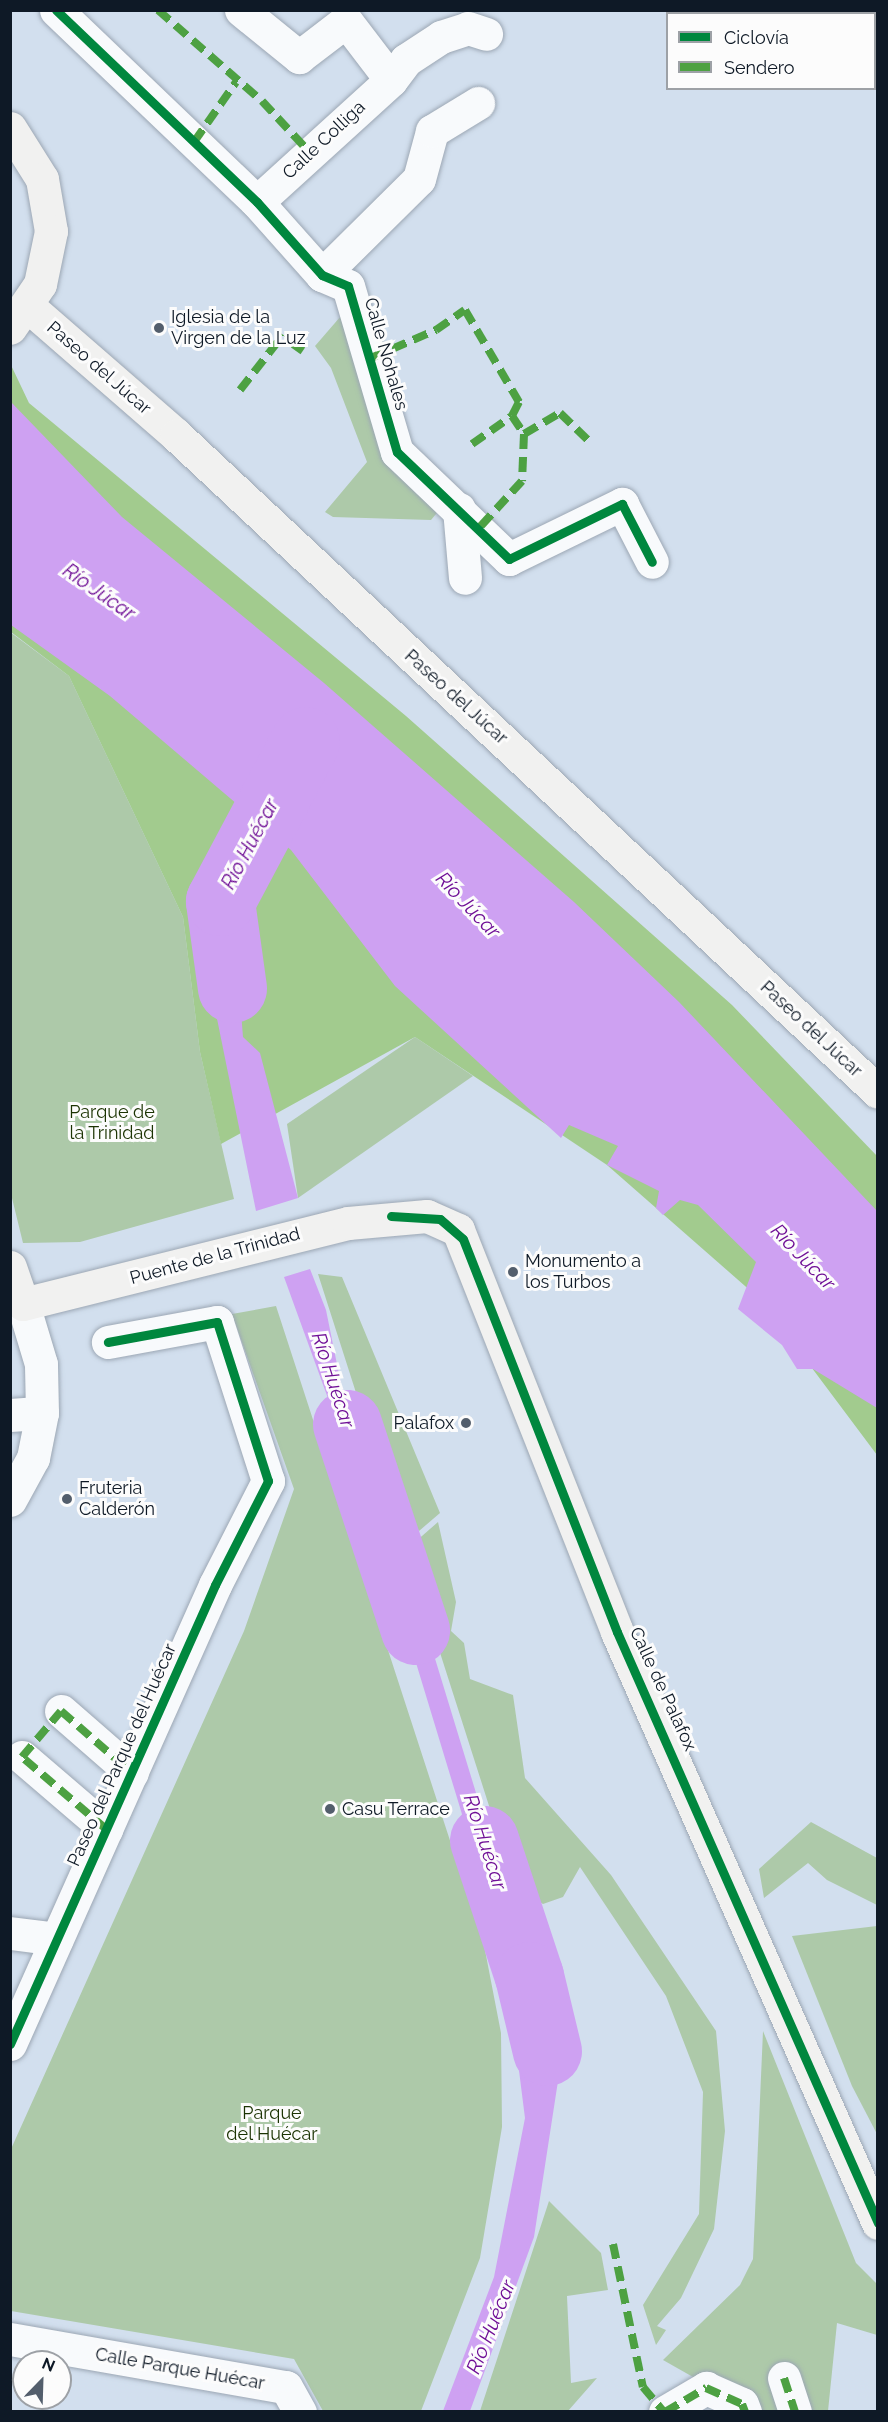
<!DOCTYPE html>
<html>
<head>
<meta charset="utf-8">
<style>
	body { margin:0 }
	#map { position:relative; width:888px; height:2422px; overflow:hidden; background:#d2dfee; font-family:Raleway,sans-serif }
	div>[style] { position:absolute }
	.green>* { inset:0; background:#adc9a9 }
	.forest>* { inset:0; background:#a2cb8e }
	.water>* { inset:0; background:#cea1f2 }
	.river>* { height:69px; margin:-34.5px; padding:0 34.5px; transform-origin:34.5px; border-radius:34.5px; background:#cea1f2 }
	.roads { filter:drop-shadow(0 0 2px #9ca7b4) drop-shadow(0 0 2px #9ca7b4) }
	.street>* { height:33px; margin:-16.5px; padding:0 16.5px; transform-origin:16.5px; border-radius:16.5px; background:#f8fafc }
	.secondary>* { height:33px; margin:-16.5px; padding:0 16.5px; transform-origin:16.5px; border-radius:16.5px; background:#f1f1f0 }
	.quiet>* { height:8px; margin-top:-4px; transform-origin:0; background:repeating-linear-gradient(90deg,#4da142 0 15px,transparent 0 23px) }
	.cycleway>* { height:9px; margin:-4.5px; padding:0 4.5px; transform-origin:4.5px; border-radius:4.5px; background:#00873e }
	.dots>* { width:16px; height:16px; translate:-50% -50%; box-sizing:border-box; border:3px solid #fcfcfc; border-radius:50% }
	span { translate:-50% -50%; white-space:nowrap; text-align:center; line-height:1.15; -webkit-text-stroke:6px #fcfcfc; paint-order:stroke }
	.street-label { font-size:18px; color:#0e1926 }
	.poi-label { font-size:18px; color:#0e1926 }
	.left { translate:0 -50%; text-align:left }
	.right { translate:-100% -50%; text-align:right }
	.park-label { font-size:18px; color:#1b3302 }
	.water-label { font-size:20px; color:#6f0f96; font-style:italic }
	.frame { position:absolute; inset:0; border:12px solid #0e1926; pointer-events:none }
	.legend { position:absolute; left:666px; top:12px; width:210px; height:78px; box-sizing:border-box; background:#fcfcfc; border:2px solid #9da1a6; margin:0; padding:8px 10px; list-style:none; font-size:18px; color:#0e1926 }
	.legend li { display:flex; align-items:center; gap:12px; height:30px }
	.legend b { width:30px; border:2px solid #9da1a6 }
	.north { position:absolute; left:12px; top:2350px; width:60px; height:60px; box-sizing:border-box; background:#fcfcfc; border:2px solid #9da1a6; border-radius:50%; rotate:23deg; font-size:16px; font-weight:700; line-height:24px; text-align:center; color:#0e1926 }
	.north::after { content:''; display:block; margin:auto; width:21px; height:27px; background:#535e6c; clip-path:polygon(50% 0,100% 100%,50% 72%,0 100%) }
</style>
</head>
<body>
<div id="map">
	<div class="green">
		<div style="clip-path:polygon(347px 309px,376px 416px,446px 502px,431px 520px,333px 517px,325px 512px,367px 462px,331px 368px,315px 346px)"></div>
		<div style="clip-path:polygon(10px 632px,69px 676px,183px 917px,200px 1052px,234px 1199px,80px 1242px,23px 1243px,11px 1194px)"></div>
		<div style="clip-path:polygon(415px 1037px,473px 1076px,298px 1198px,287px 1124px)"></div>
		<div style="clip-path:polygon(318px 1274px,342px 1277px,440px 1513px,419px 1531px,402px 1507px,391px 1502px)"></div>
		<div style="clip-path:polygon(276px 1306px,484px 1945px,501px 2033px,502px 2127px,480px 2258px,421px 2411px,323px 2411px,294px 2359px,11px 2311px,11px 2149px,244px 1631px,294px 1489px,232px 1314px)"></div>
		<div style="clip-path:polygon(438px 1522px,456px 1602px,451px 1631px,464px 1643px,470px 1679px,513px 1695px,525px 1778px,611px 1875px,716px 2031px,725px 2131px,714px 2229px,681px 2298px,657px 2326px,666px 2330px,656px 2345px,643px 2305px,699px 2214px,703px 2092px,666px 1996px,580px 1867px,563px 1897px,543px 1904px,515px 1887px,403px 1537px,414px 1543px)"></div>
		<div style="clip-path:polygon(811px 1822px,877px 1858px,877px 1905px,827px 1880px,808px 1863px,764px 1898px,759px 1869px)"></div>
		<div style="clip-path:polygon(877px 1926px,878px 1926px,877px 2134px,852px 2086px,792px 1936px)"></div>
		<div style="clip-path:polygon(763px 2031px,856px 2263px,877px 2284px,877px 2335px,837px 2323px,828px 2411px,753px 2411px,663px 2360px,740px 2285px,753px 2259px)"></div>
		<div style="clip-path:polygon(549px 2201px,601px 2253px,608px 2290px,567px 2296px,571px 2383px,597px 2378px,568px 2411px,480px 2411px)"></div>
	</div>
	<div class="forest">
		<div style="clip-path:polygon(10px 363px,29px 403px,406px 716px,732px 1005px,877px 1156px,877px 1455px,761px 1300px,607px 1165px,415px 1037px,221px 1144px,200px 1052px,183px 917px,69px 676px,11px 632px)"></div>
	</div>
	<div class="water">
		<div style="clip-path:polygon(10px 401px,122px 517px,324px 683px,574px 902px,679px 1002px,877px 1211px,877px 1408px,813px 1369px,797px 1369px,782px 1345px,738px 1309px,756px 1262px,698px 1205px,680px 1200px,663px 1215px,656px 1208px,659px 1191px,607px 1165px,618px 1146px,569px 1125px,561px 1138px,395px 986px,291px 850px,110px 696px,11px 625px)"></div>
		<div style="clip-path:polygon(217px 890px,232px 897px,243px 1037px,260px 1053px,298px 1198px,256px 1211px,212px 994px,208px 932px)"></div>
		<div style="clip-path:polygon(310px 1269px,326px 1310px,341px 1384px,389px 1510px,371px 1517px,284px 1277px)"></div>
		<div style="clip-path:polygon(397px 1534px,509px 1901px,531px 1923px,499px 1936px,379px 1541px)"></div>
		<div style="clip-path:polygon(532px 1956px,558px 2081px,534px 2237px,470px 2411px,443px 2411px,494px 2277px,525px 2118px,505px 1960px)"></div>
	</div>
	<div class="river">
		<div style="left:232px;top:988px;width:88px;rotate:-97.9deg"></div>
		<div style="left:220px;top:901px;width:181px;rotate:-62deg"></div>
		<div style="left:347px;top:1424px;width:217px;rotate:71.7deg"></div>
		<div style="left:484px;top:1840px;width:143px;rotate:71.7deg"></div>
		<div style="left:529px;top:1976px;width:77px;rotate:76.5deg"></div>
	</div>
	<div class="roads">
		<div class="street">
			<div style="left:56px;top:10px;width:278px;rotate:43.7deg"></div>
			<div style="left:257px;top:202px;width:98px;rotate:48.3deg"></div>
			<div style="left:322px;top:275px;width:28px;rotate:23deg"></div>
			<div style="left:348px;top:286px;width:173px;rotate:73.6deg"></div>
			<div style="left:397px;top:452px;width:155px;rotate:43.7deg"></div>
			<div style="left:509px;top:559px;width:126px;rotate:-26deg"></div>
			<div style="left:622px;top:504px;width:65px;rotate:62.7deg"></div>
			<div style="left:241px;top:10px;width:75px;rotate:39deg"></div>
			<div style="left:299px;top:57px;width:59px;rotate:-37.5deg"></div>
			<div style="left:346px;top:21px;width:74px;rotate:52.7deg"></div>
			<div style="left:391px;top:80px;width:25px;rotate:-53deg"></div>
			<div style="left:406px;top:60px;width:42px;rotate:-33.3deg"></div>
			<div style="left:441px;top:37px;width:28px;rotate:-18deg"></div>
			<div style="left:468px;top:28px;width:19px;rotate:18deg"></div>
			<div style="left:257px;top:202px;width:181px;rotate:-42.3deg"></div>
			<div style="left:322px;top:275px;width:136px;rotate:-44.7deg"></div>
			<div style="left:419px;top:179px;width:50px;rotate:-74.8deg"></div>
			<div style="left:432px;top:131px;width:54px;rotate:-31.3deg"></div>
			<div style="left:459px;top:509px;width:69px;rotate:85deg"></div>
			<div style="left:10px;top:1415px;width:32px;rotate:-4deg"></div>
			<div style="left:10px;top:1500px;width:48px;rotate:-61.3deg"></div>
			<div style="left:33px;top:1458px;width:46px;rotate:-78.7deg"></div>
			<div style="left:42px;top:1413px;width:49px;rotate:-91.2deg"></div>
			<div style="left:41px;top:1364px;width:63px;rotate:-106.7deg"></div>
			<div style="left:61px;top:1711px;width:94px;rotate:41.1deg"></div>
			<div style="left:22px;top:1757px;width:111px;rotate:40.6deg"></div>
			<div style="left:10px;top:1933px;width:47px;rotate:7.3deg"></div>
			<div style="left:10px;top:2044px;width:503px;rotate:-65.93deg"></div>
			<div style="left:215px;top:1585px;width:117px;rotate:-63deg"></div>
			<div style="left:268px;top:1481px;width:167px;rotate:-107.8deg"></div>
			<div style="left:217px;top:1322px;width:111px;rotate:169.6deg"></div>
			<div style="left:10px;top:2339px;width:280px;rotate:9.9deg"></div>
			<div style="left:286px;top:2387px;width:29px;rotate:61deg"></div>
			<div style="left:784px;top:2378px;width:36px;rotate:72deg"></div>
			<div style="left:665px;top:2412px;width:48px;rotate:-30.3deg"></div>
			<div style="left:706px;top:2388px;width:39px;rotate:24deg"></div>
			<div style="left:742px;top:2404px;width:9px;rotate:69deg"></div>
		</div>
		<div class="secondary">
			<div style="left:10px;top:128px;width:60px;rotate:57.9deg"></div>
			<div style="left:42px;top:179px;width:53px;rotate:80.2deg"></div>
			<div style="left:51px;top:231px;width:54px;rotate:101.7deg"></div>
			<div style="left:40px;top:284px;width:53px;rotate:124.3deg"></div>
			<div style="left:29px;top:307px;width:195px;rotate:41deg"></div>
			<div style="left:176px;top:435px;width:961px;rotate:43.1deg"></div>
			<div style="left:10px;top:1267px;width:39px;rotate:71deg"></div>
			<div style="left:23px;top:1304px;width:335px;rotate:-14deg"></div>
			<div style="left:348px;top:1223px;width:79px;rotate:-5.1deg"></div>
			<div style="left:427px;top:1216px;width:34px;rotate:24deg"></div>
			<div style="left:458px;top:1230px;width:432px;rotate:68.4deg"></div>
			<div style="left:617px;top:1632px;width:646px;rotate:66.17deg"></div>
		</div>
	</div>
	<div class="quiet">
		<div style="left:158px;top:10px;width:138px;rotate:41.2deg"></div>
		<div style="left:262px;top:101px;width:72px;rotate:47.2deg"></div>
		<div style="left:194px;top:142px;width:73px;rotate:-55deg"></div>
		<div style="left:293px;top:344px;width:12px;rotate:35deg"></div>
		<div style="left:371px;top:358px;width:71px;rotate:-23.3deg"></div>
		<div style="left:436px;top:330px;width:35px;rotate:-35deg"></div>
		<div style="left:465px;top:310px;width:107px;rotate:59.6deg"></div>
		<div style="left:519px;top:402px;width:16px;rotate:117deg"></div>
		<div style="left:512px;top:416px;width:22px;rotate:56deg"></div>
		<div style="left:524px;top:434px;width:47px;rotate:92.4deg"></div>
		<div style="left:522px;top:481px;width:64px;rotate:132.5deg"></div>
		<div style="left:240px;top:390px;width:70px;rotate:-52deg"></div>
		<div style="left:524px;top:434px;width:42px;rotate:-30.3deg"></div>
		<div style="left:560px;top:413px;width:40px;rotate:44deg"></div>
		<div style="left:472px;top:444px;width:49px;rotate:-35deg"></div>
		<div style="left:106px;top:1829px;width:111px;rotate:-139.4deg"></div>
		<div style="left:22px;top:1757px;width:60px;rotate:-49.7deg"></div>
		<div style="left:61px;top:1711px;width:94px;rotate:41.1deg"></div>
		<div style="left:613px;top:2244px;width:146px;rotate:78.2deg"></div>
		<div style="left:643px;top:2387px;width:33px;rotate:50deg"></div>
		<div style="left:784px;top:2378px;width:36px;rotate:72deg"></div>
		<div style="left:665px;top:2412px;width:48px;rotate:-30.3deg"></div>
		<div style="left:706px;top:2388px;width:39px;rotate:24deg"></div>
		<div style="left:742px;top:2404px;width:9px;rotate:69deg"></div>
	</div>
	<div class="cycleway">
		<div style="left:56px;top:10px;width:278px;rotate:43.7deg"></div>
		<div style="left:257px;top:202px;width:98px;rotate:48.3deg"></div>
		<div style="left:322px;top:275px;width:28px;rotate:23deg"></div>
		<div style="left:348px;top:286px;width:173px;rotate:73.6deg"></div>
		<div style="left:397px;top:452px;width:155px;rotate:43.7deg"></div>
		<div style="left:509px;top:559px;width:126px;rotate:-26deg"></div>
		<div style="left:622px;top:504px;width:65px;rotate:62.7deg"></div>
		<div style="left:391px;top:1216px;width:49px;rotate:3.5deg"></div>
		<div style="left:440px;top:1219px;width:30px;rotate:41deg"></div>
		<div style="left:463px;top:1239px;width:422px;rotate:68.6deg"></div>
		<div style="left:617px;top:1632px;width:646px;rotate:66.17deg"></div>
		<div style="left:10px;top:2044px;width:503px;rotate:-65.93deg"></div>
		<div style="left:215px;top:1585px;width:117px;rotate:-63deg"></div>
		<div style="left:268px;top:1481px;width:167px;rotate:-107.8deg"></div>
		<div style="left:217px;top:1322px;width:111px;rotate:169.6deg"></div>
	</div>
	<div class="dots">
		<div style="left:159px;top:328px;background:#535e6c"></div>
		<div style="left:513px;top:1272px;background:#535e6c"></div>
		<div style="left:466px;top:1423px;background:#535e6c"></div>
		<div style="left:67px;top:1499px;background:#535e6c"></div>
		<div style="left:330px;top:1809px;background:#535e6c"></div>
	</div>
	<div class="street-label">
		<span style="left:324px;top:140px;rotate:-43deg">Calle Colliga</span>
		<span style="left:386px;top:354px;rotate:74deg">Calle Nohales</span>
		<span style="left:99px;top:368px;rotate:41deg">Paseo del Júcar</span>
		<span style="left:456px;top:697px;rotate:42deg">Paseo del Júcar</span>
		<span style="left:811px;top:1029px;rotate:43deg">Paseo del Júcar</span>
		<span style="left:215px;top:1256px;rotate:-15deg">Puente de la Trinidad</span>
		<span style="left:663px;top:1689px;rotate:65deg">Calle de Palafox</span>
		<span style="left:122px;top:1755px;rotate:-66deg">Paseo del Parque del Huécar</span>
		<span style="left:180px;top:2369px;rotate:10deg">Calle Parque Huécar</span>
	</div>
	<div class="poi-label">
		<span class="left" style="left:171px;top:328px">Iglesia de la<br>Virgen de la Luz</span>
		<span class="left" style="left:525px;top:1272px">Monumento a<br>los Turbos</span>
		<span class="right" style="left:454px;top:1423px">Palafox</span>
		<span class="left" style="left:79px;top:1499px">Fruteria<br>Calderón</span>
		<span class="left" style="left:342px;top:1809px">Casu Terrace</span>
	</div>
	<div class="park-label">
		<span style="left:112px;top:1123px">Parque de<br>la Trinidad</span>
		<span style="left:272px;top:2124px">Parque<br>del Huécar</span>
	</div>
	<div class="water-label">
		<span style="left:99px;top:592px;rotate:35deg">Río Júcar</span>
		<span style="left:250px;top:844px;rotate:-62deg">Río Huécar</span>
		<span style="left:468px;top:905px;rotate:46deg">Río Júcar</span>
		<span style="left:803px;top:1257px;rotate:46deg">Río Júcar</span>
		<span style="left:333px;top:1380px;rotate:72deg">Río Huécar</span>
		<span style="left:485px;top:1842px;rotate:72deg">Río Huécar</span>
		<span style="left:491px;top:2327px;rotate:-68deg">Río Huécar</span>
	</div>
	<div class="frame"></div>
	<ul class="legend">
	<li><b style="height:8px;background:#00873e"></b>Ciclovía</li>
	<li><b style="height:8px;background:#4da142"></b>Sendero</li>
	</ul>
	<div class="north">N</div>
</div>
</body>
</html>
